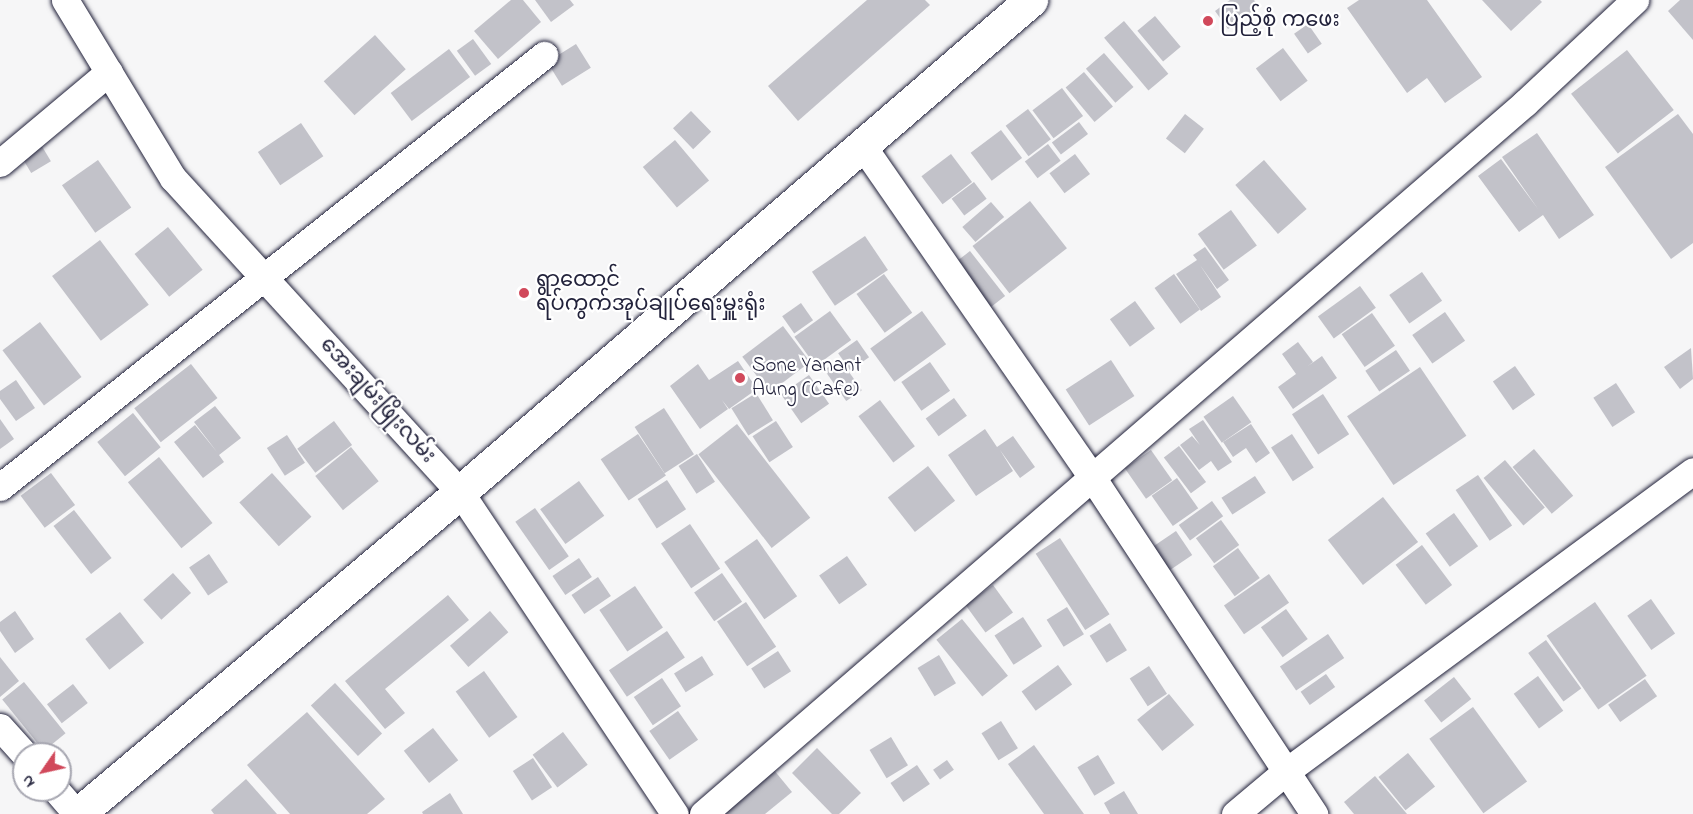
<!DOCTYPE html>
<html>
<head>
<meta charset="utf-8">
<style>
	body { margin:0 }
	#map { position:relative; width:1693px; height:814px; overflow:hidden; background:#f6f6f7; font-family:"Indie Flower","Noto Sans Myanmar",sans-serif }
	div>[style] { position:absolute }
	.building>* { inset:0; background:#c2c2c9; transform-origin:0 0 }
	.roads { filter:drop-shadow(0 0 2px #22223b) drop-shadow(0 0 2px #22223b) }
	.minor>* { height:27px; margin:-13.5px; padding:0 13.5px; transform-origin:13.5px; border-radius:13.5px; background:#fff }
	.trunk>* { height:33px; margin:-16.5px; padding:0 16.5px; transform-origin:16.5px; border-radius:16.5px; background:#fff }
	.dots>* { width:16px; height:16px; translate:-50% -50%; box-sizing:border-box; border:3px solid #fff; border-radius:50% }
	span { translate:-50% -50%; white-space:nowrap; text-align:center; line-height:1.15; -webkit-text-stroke:4.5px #fff; paint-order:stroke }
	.poi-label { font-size:21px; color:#22223b }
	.left { translate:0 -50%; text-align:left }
	.street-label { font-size:21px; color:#22223b }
	.north { position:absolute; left:12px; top:742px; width:60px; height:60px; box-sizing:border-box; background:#fff; border:2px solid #a7a7b1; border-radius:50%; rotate:236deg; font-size:16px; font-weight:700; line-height:24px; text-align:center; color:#22223b }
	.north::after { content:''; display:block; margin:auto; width:21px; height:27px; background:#d1495b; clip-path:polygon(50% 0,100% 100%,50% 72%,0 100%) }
</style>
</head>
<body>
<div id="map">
	<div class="building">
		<div style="clip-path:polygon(511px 0,523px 0,541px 22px,498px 59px,474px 31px)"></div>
		<div style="clip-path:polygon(535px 0,570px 0,574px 5px,551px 22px)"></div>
		<div style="clip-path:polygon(867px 0,925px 0,930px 5px,798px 121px,768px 86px)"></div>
		<div style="clip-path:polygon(1230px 0,1254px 0,1259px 6px,1228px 29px,1215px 11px)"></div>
		<div style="clip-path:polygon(1359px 0,1427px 0,1482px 77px,1445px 103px,1427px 78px,1407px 93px,1347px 8px)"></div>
		<div style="clip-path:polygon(1482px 0,1540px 0,1542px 2px,1511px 31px)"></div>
		<div style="clip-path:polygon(1680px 0,1693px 0,1693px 40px,1668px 11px)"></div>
		<div style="left:1155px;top:16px;width:40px;height:23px;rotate:50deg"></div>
		<div style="left:1124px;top:21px;width:69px;height:26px;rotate:50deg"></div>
		<div style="left:1308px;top:24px;width:24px;height:17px;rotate:55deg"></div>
		<div style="left:375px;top:35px;width:46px;height:69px;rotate:48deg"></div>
		<div style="left:473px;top:39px;width:31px;height:20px;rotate:54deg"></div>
		<div style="left:576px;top:44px;width:28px;height:34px;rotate:58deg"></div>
		<div style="left:1283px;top:48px;width:41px;height:34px;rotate:53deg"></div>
		<div style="left:449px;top:49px;width:35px;height:73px;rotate:53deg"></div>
		<div style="left:1627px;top:50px;width:76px;height:71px;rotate:52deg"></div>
		<div style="left:1104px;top:53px;width:45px;height:24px;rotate:49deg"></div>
		<div style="left:1084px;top:72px;width:45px;height:24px;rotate:50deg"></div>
		<div style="left:1062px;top:88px;width:35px;height:37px;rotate:53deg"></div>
		<div style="left:1028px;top:109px;width:38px;height:28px;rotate:53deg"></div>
		<div style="left:691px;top:111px;width:29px;height:25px;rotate:46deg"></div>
		<div style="left:1185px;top:114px;width:24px;height:31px;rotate:38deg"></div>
		<div style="clip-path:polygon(1678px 114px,1693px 134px,1693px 243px,1671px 259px,1605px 167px)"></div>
		<div style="left:1079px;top:122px;width:15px;height:34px;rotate:53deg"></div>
		<div style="left:301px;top:123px;width:40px;height:52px;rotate:56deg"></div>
		<div style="left:1001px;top:130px;width:35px;height:38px;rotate:53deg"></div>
		<div style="clip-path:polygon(1537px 133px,1594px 215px,1559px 239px,1543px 215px,1519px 232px,1478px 176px,1501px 159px,1538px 209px,1502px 157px)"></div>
		<div style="left:37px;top:138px;width:27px;height:23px;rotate:59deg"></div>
		<div style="left:675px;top:140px;width:53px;height:42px;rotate:50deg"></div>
		<div style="left:1048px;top:144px;width:21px;height:29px;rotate:53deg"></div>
		<div style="left:951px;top:154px;width:35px;height:37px;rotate:53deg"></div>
		<div style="left:1075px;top:154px;width:25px;height:32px;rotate:53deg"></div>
		<div style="left:98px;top:160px;width:58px;height:44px;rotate:55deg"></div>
		<div style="left:1264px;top:160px;width:65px;height:38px;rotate:49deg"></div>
		<div style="left:974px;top:182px;width:21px;height:28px;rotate:53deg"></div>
		<div style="left:1030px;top:201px;width:60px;height:73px;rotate:52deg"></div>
		<div style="left:991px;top:202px;width:20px;height:38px;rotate:49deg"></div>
		<div style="left:1231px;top:210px;width:44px;height:41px;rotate:54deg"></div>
		<div style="left:168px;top:227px;width:55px;height:43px;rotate:51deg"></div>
		<div style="left:865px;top:236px;width:41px;height:64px;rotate:56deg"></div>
		<div style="left:100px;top:240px;width:81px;height:60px;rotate:53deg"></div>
		<div style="clip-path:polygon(1205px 247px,1229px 280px,1217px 289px,1200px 265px,1221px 297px,1201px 311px,1176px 274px,1197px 260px,1193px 255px)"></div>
		<div style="left:970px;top:251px;width:57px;height:20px;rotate:52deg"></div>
		<div style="left:1422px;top:272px;width:35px;height:40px;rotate:55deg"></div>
		<div style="left:884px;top:274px;width:48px;height:34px;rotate:54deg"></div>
		<div style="left:1174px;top:274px;width:44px;height:24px;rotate:54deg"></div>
		<div style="left:1360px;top:286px;width:27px;height:52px;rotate:54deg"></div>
		<div style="left:1135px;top:301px;width:34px;height:31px;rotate:54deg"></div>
		<div style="left:801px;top:303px;width:21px;height:23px;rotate:55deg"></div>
		<div style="left:830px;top:311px;width:36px;height:44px;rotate:54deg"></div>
		<div style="left:922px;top:311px;width:41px;height:64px;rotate:54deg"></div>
		<div style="left:1445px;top:312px;width:35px;height:40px;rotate:55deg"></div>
		<div style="left:1372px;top:313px;width:40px;height:37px;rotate:55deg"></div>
		<div style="left:40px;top:322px;width:69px;height:47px;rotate:53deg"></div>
		<div style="left:783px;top:326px;width:45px;height:51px;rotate:53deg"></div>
		<div style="left:857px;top:340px;width:21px;height:23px;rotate:55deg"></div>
		<div style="clip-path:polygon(1298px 342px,1313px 362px,1308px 366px,1322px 356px,1337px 378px,1293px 409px,1278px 387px,1296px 374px,1282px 354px)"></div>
		<div style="clip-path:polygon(1691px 348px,1693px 379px,1680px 389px,1664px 367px)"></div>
		<div style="left:1396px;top:350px;width:25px;height:37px;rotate:56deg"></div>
		<div style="left:840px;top:359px;width:38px;height:19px;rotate:55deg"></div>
		<div style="left:1111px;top:360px;width:43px;height:54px;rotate:57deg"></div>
		<div style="clip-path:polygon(738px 361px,757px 389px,729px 409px,722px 400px,728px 409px,700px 429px,670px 386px,698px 364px,709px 380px)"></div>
		<div style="left:930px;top:362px;width:35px;height:35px;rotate:55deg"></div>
		<div style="left:191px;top:364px;width:43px;height:72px;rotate:52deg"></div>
		<div style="left:1515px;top:366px;width:35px;height:27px;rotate:55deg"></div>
		<div style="left:1420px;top:367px;width:83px;height:88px;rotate:56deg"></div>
		<div style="left:809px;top:375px;width:35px;height:34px;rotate:55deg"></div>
		<div style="clip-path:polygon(16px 380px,35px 408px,16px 421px,0 399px,0 391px)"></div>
		<div style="left:1616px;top:383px;width:35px;height:27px;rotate:57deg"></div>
		<div style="left:756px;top:393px;width:32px;height:29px;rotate:58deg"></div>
		<div style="left:1323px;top:394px;width:48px;height:37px;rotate:57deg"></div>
		<div style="left:1233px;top:396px;width:32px;height:36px;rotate:55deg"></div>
		<div style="left:954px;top:398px;width:22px;height:35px;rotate:54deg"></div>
		<div style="left:880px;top:400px;width:58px;height:27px;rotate:53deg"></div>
		<div style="clip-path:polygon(215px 406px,241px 438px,219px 455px,224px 462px,203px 478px,174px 442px,195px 425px,217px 452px,194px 422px)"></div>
		<div style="left:664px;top:408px;width:55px;height:35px;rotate:57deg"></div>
		<div style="left:133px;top:413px;width:44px;height:46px;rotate:51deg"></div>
		<div style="clip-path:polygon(0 419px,14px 439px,0 449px)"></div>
		<div style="clip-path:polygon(1203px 420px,1232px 462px,1218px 471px,1211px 461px,1199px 470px,1180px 445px,1192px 436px,1200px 445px,1189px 429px)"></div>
		<div style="left:334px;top:421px;width:30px;height:46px;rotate:53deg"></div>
		<div style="left:776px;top:421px;width:31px;height:28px;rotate:57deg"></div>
		<div style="left:737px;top:424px;width:119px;height:49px;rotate:52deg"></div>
		<div style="clip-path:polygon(1251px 424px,1270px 453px,1256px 463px,1246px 448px,1233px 457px,1223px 442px)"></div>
		<div style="clip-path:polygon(985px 429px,997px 447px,1013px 436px,1035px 467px,1020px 478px,1000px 450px,1013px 471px,976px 496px,948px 455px)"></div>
		<div style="left:638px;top:434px;width:50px;height:45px;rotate:56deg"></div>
		<div style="left:1292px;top:434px;width:40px;height:25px;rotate:57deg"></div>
		<div style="left:287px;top:435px;width:33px;height:24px;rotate:57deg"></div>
		<div style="left:1179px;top:446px;width:45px;height:19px;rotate:53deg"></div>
		<div style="left:351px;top:447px;width:44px;height:46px;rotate:51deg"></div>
		<div style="left:1534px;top:449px;width:61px;height:28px;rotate:50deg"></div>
		<div style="left:1151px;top:450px;width:37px;height:32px;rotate:55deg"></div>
		<div style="left:697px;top:454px;width:33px;height:22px;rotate:57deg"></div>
		<div style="left:159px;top:457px;width:85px;height:40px;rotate:51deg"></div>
		<div style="left:1505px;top:460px;width:62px;height:28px;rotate:50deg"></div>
		<div style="left:928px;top:466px;width:44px;height:51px;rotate:52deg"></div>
		<div style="left:51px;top:473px;width:40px;height:38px;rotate:53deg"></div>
		<div style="left:272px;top:473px;width:59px;height:44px;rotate:48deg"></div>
		<div style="left:1478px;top:475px;width:61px;height:27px;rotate:56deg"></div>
		<div style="left:1255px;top:476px;width:20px;height:40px;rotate:57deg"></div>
		<div style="left:1177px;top:478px;width:37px;height:31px;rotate:55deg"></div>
		<div style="left:667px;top:480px;width:35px;height:35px;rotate:57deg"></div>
		<div style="left:579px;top:481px;width:43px;height:48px;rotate:54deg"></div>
		<div style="left:1383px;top:497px;width:57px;height:70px;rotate:52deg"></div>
		<div style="left:1212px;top:501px;width:19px;height:41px;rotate:54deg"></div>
		<div style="left:535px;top:508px;width:59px;height:24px;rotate:55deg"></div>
		<div style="left:74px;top:510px;width:61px;height:26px;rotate:52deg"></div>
		<div style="left:1454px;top:513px;width:41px;height:35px;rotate:54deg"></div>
		<div style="left:1221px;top:520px;width:31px;height:31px;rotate:54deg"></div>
		<div style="left:690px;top:524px;width:54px;height:35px;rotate:56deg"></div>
		<div style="left:1176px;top:531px;width:29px;height:28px;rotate:56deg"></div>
		<div style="left:1060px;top:538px;width:91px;height:29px;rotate:57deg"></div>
		<div style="left:757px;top:539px;width:70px;height:40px;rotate:55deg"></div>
		<div style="left:1422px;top:545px;width:50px;height:33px;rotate:53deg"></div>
		<div style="left:1238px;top:548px;width:37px;height:31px;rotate:54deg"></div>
		<div style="left:209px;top:554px;width:34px;height:24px;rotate:56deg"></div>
		<div style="left:847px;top:556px;width:35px;height:34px;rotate:55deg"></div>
		<div style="left:579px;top:558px;width:23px;height:32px;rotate:56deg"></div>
		<div style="left:173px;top:573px;width:27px;height:40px;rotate:48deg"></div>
		<div style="left:722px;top:573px;width:35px;height:34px;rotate:55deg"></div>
		<div style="left:1269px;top:574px;width:35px;height:55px;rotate:55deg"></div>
		<div style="left:598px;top:577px;width:23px;height:32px;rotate:56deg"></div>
		<div style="left:993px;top:585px;width:34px;height:34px;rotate:54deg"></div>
		<div style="left:635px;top:586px;width:50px;height:43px;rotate:56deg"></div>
		<div style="clip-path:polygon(448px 595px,469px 620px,385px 689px,405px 713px,385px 729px,345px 681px)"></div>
		<div style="left:1651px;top:599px;width:42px;height:29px;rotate:55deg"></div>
		<div style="left:746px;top:602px;width:54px;height:35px;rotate:56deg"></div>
		<div style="left:1595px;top:602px;width:90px;height:59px;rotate:55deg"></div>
		<div style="left:1067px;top:607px;width:32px;height:24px;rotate:58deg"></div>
		<div style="left:1286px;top:609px;width:37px;height:31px;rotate:54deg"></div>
		<div style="clip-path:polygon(15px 611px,34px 639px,15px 653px,0 631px,0 622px)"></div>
		<div style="left:490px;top:611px;width:28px;height:53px;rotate:49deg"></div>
		<div style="left:120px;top:612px;width:39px;height:44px;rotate:52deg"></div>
		<div style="left:1023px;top:617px;width:35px;height:34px;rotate:57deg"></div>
		<div style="left:962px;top:619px;width:73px;height:33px;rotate:51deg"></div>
		<div style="left:1110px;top:623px;width:32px;height:24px;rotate:58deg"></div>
		<div style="left:667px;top:631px;width:32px;height:70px;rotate:56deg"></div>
		<div style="left:1328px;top:634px;width:29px;height:58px;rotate:56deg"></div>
		<div style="left:1546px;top:640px;width:60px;height:22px;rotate:54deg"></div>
		<div style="left:778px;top:651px;width:24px;height:32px;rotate:57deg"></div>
		<div style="left:939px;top:655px;width:33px;height:25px;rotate:59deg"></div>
		<div style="left:702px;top:656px;width:22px;height:33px;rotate:58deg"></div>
		<div style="clip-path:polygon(0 657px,19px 681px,0 697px)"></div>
		<div style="left:1058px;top:665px;width:24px;height:45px;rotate:54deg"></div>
		<div style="left:1149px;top:666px;width:33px;height:23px;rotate:57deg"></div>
		<div style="left:484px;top:671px;width:57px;height:35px;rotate:54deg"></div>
		<div style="left:1326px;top:674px;width:16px;height:31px;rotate:55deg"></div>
		<div style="left:1538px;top:676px;width:43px;height:30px;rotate:54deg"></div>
		<div style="left:1454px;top:677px;width:28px;height:38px;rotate:52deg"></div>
		<div style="left:662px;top:678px;width:34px;height:34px;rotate:56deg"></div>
		<div style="left:1645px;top:679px;width:21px;height:45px;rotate:55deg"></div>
		<div style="left:24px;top:682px;width:66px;height:28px;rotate:51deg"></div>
		<div style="left:335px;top:683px;width:69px;height:33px;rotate:47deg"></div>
		<div style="left:73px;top:684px;width:24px;height:33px;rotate:52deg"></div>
		<div style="left:1169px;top:694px;width:40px;height:41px;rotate:51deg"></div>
		<div style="left:1473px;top:707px;width:92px;height:54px;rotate:54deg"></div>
		<div style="left:678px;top:711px;width:35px;height:35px;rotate:55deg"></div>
		<div style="clip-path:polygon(307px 712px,385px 799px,367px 814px,290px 814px,247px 765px)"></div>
		<div style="left:1001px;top:721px;width:32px;height:23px;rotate:58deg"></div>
		<div style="left:433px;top:728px;width:41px;height:37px;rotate:52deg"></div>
		<div style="left:563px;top:732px;width:41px;height:38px;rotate:53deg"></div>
		<div style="left:891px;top:737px;width:33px;height:25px;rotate:59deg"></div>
		<div style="clip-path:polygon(1034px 745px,1084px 814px,1044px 814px,1008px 764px)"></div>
		<div style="clip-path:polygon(817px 748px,861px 793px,839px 814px,832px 814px,792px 773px)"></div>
		<div style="left:1408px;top:753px;width:43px;height:38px;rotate:51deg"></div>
		<div style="left:1098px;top:755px;width:33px;height:24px;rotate:59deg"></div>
		<div style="left:533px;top:758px;width:35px;height:24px;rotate:57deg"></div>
		<div style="left:947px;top:760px;width:12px;height:17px;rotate:55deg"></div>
		<div style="clip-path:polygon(769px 764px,792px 792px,765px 814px,714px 814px)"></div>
		<div style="left:917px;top:765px;width:23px;height:32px;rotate:56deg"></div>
		<div style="clip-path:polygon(1375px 776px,1407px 814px,1354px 814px,1344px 802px)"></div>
		<div style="clip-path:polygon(246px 779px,277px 814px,214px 814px,211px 810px)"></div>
		<div style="clip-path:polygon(1124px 791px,1138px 814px,1110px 814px,1104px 803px)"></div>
		<div style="clip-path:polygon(450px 793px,463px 814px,423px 814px,422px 812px)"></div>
	</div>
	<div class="roads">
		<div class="minor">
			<div style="left:65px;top:0;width:208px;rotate:58.8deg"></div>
			<div style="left:173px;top:178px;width:425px;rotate:47.6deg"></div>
			<div style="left:460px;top:492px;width:387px;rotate:56.3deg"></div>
			<div style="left:862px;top:145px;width:404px;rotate:55.3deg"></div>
			<div style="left:1092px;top:477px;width:404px;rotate:56.6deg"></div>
			<div style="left:0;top:163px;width:142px;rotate:-39.9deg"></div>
			<div style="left:0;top:487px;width:695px;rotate:-38.45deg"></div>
			<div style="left:0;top:727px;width:36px;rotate:48deg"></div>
			<div style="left:56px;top:790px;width:32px;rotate:49deg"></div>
			<div style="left:703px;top:814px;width:1087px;rotate:-40.86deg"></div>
			<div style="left:1525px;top:103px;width:151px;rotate:-43.1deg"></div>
			<div style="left:1235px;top:814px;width:64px;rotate:-39.9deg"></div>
			<div style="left:1284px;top:773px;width:508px;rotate:-36.44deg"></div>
		</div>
		<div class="trunk">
			<div style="left:78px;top:814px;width:500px;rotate:-40.1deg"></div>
			<div style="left:460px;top:492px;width:754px;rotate:-40.75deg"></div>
		</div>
	</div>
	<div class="dots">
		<div style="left:1208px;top:21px;background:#d1495b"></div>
		<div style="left:524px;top:293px;background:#d1495b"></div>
		<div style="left:740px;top:378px;background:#d1495b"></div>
	</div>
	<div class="poi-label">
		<span class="left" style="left:1220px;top:21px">ပြည့်စုံ ကဖေး</span>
		<span class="left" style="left:536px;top:293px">ရွာထောင်<br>ရပ်ကွက်အုပ်ချုပ်ရေးမှူးရုံး</span>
		<span class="left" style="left:752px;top:378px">Sone Yanant<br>Aung (Cafe)</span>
	</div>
	<div class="street-label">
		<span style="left:377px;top:401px;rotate:48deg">အေးချမ်းဖြိုးလမ်း</span>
	</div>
	<div class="north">N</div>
</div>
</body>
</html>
